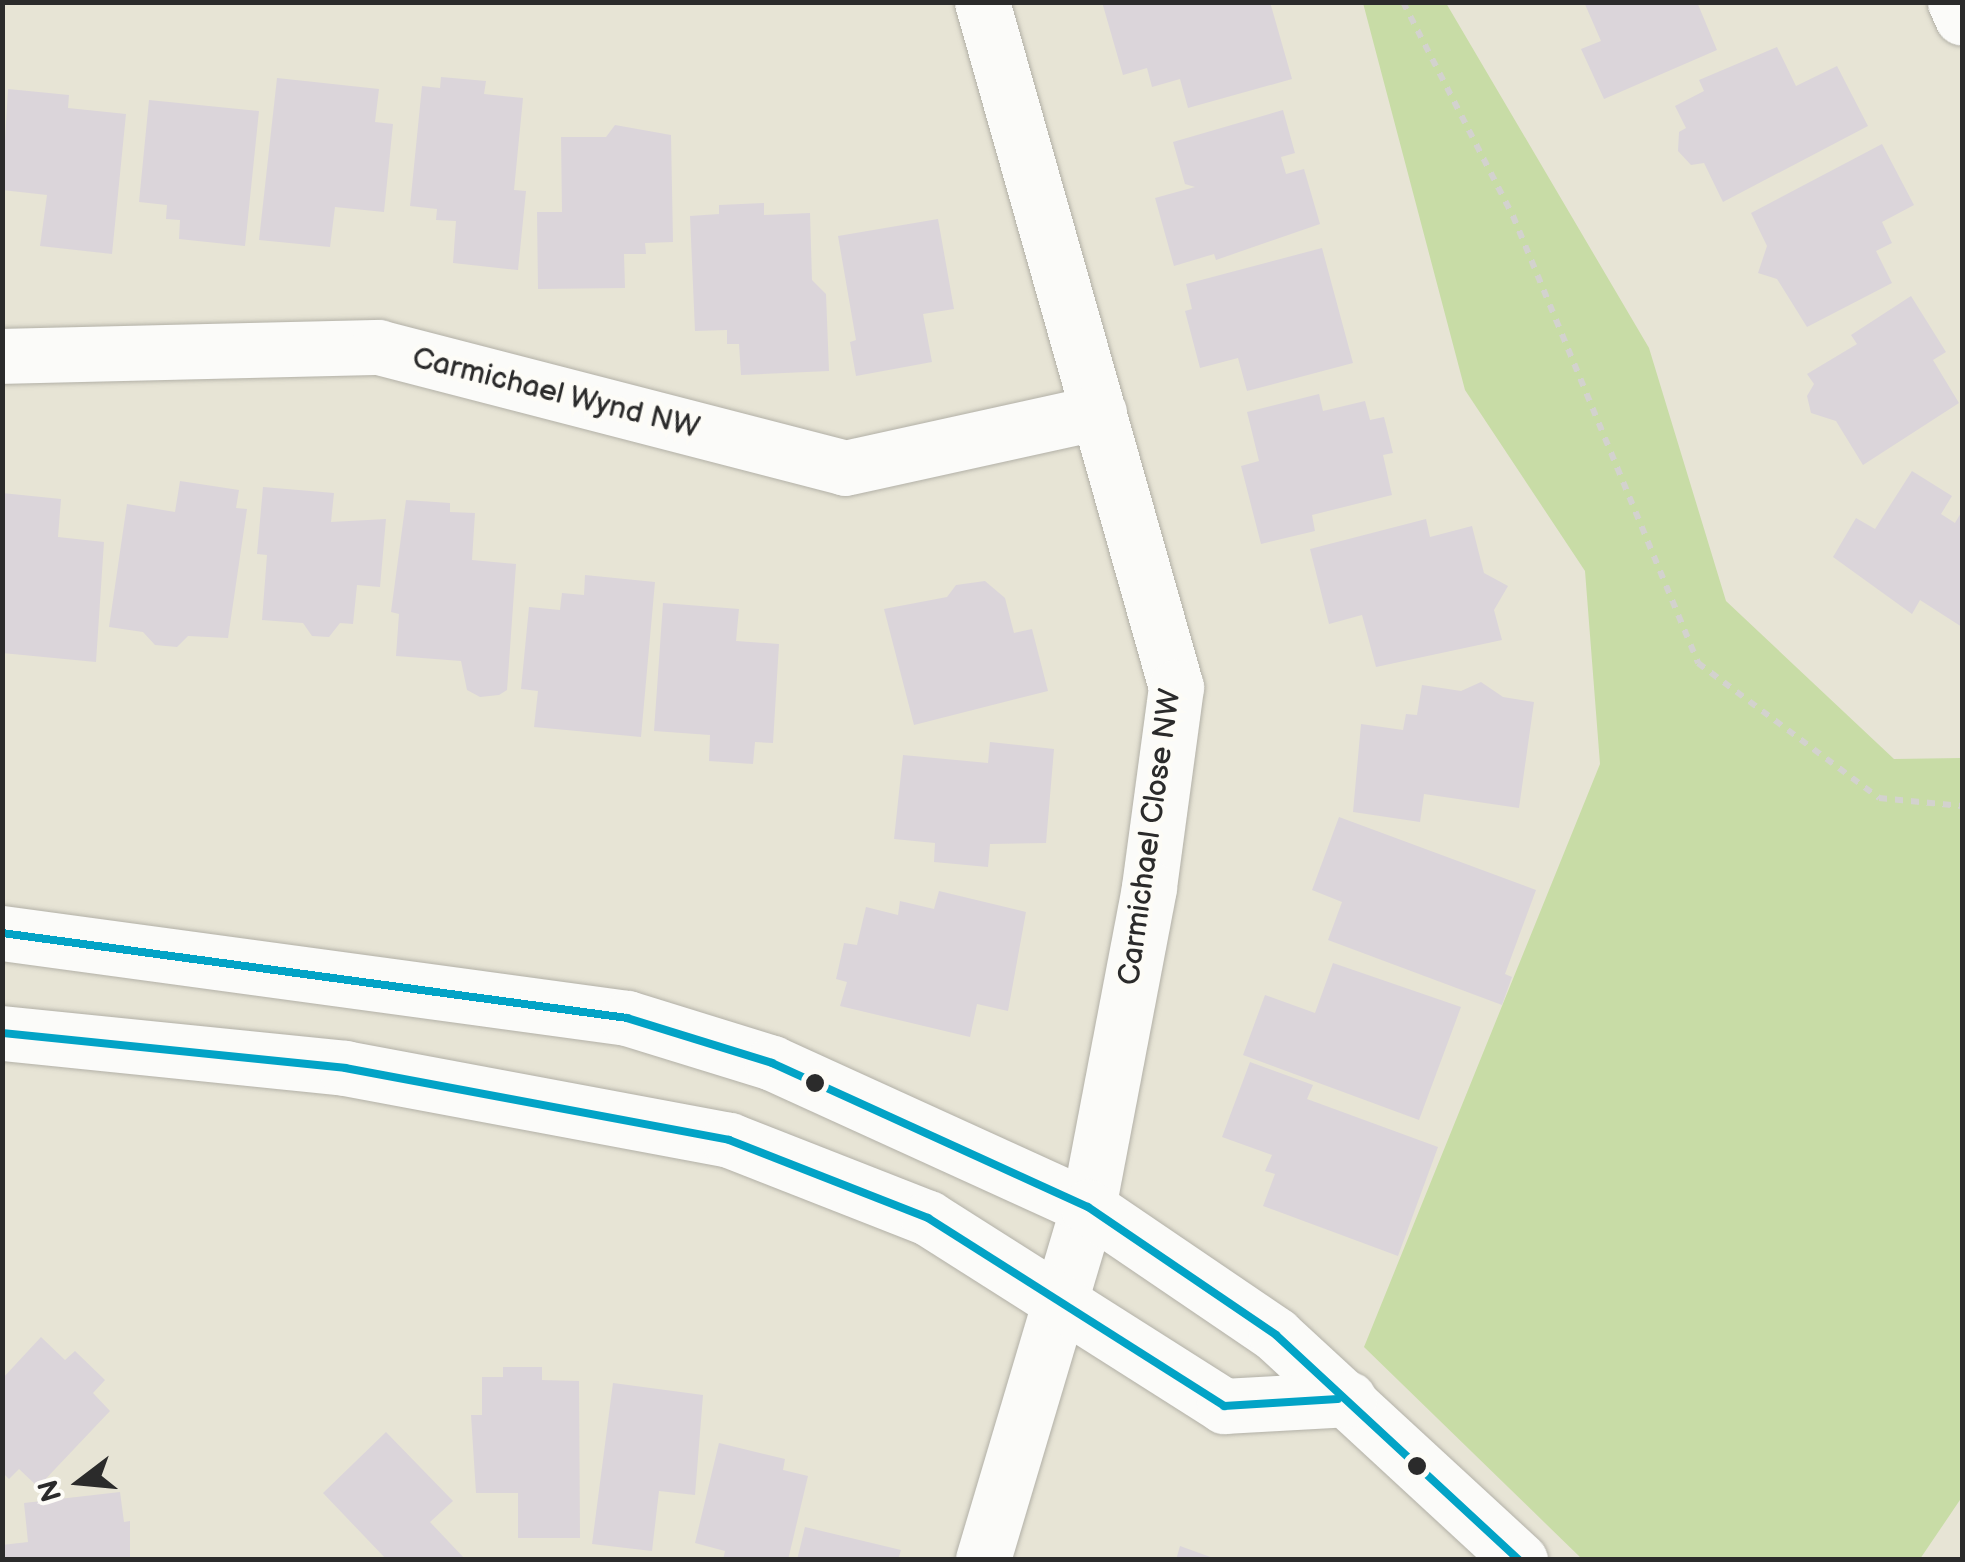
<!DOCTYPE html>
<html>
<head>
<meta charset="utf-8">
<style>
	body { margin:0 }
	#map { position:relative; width:1965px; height:1562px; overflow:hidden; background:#e7e4d5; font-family:"Balsamiq Sans",sans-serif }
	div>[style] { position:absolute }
	.green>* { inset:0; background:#c8dca6 }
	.building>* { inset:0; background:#dbd5da }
	.path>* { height:6px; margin-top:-3px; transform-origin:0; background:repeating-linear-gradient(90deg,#d3d2ce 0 8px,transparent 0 16px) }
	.roads { filter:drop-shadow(0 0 2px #b2b0a7) drop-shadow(0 0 2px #b2b0a7) }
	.street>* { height:55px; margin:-27.5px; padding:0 27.5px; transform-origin:27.5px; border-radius:27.5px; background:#fbfbf9 }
	.secondary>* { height:55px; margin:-27.5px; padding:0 27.5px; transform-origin:27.5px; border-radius:27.5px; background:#fbfbf9 }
	.bus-1>* { height:8px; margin:-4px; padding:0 4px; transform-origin:4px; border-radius:4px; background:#02a3c6 }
	.dots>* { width:28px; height:28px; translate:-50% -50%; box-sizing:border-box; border:5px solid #fdfcf7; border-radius:50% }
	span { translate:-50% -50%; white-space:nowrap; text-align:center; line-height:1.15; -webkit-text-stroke:9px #fdfcf7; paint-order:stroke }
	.street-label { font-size:30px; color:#2b2b2b }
	.frame { position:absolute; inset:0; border:5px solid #2b2b2b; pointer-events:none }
	.north { position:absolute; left:30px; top:1432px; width:100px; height:100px; -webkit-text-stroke:8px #fdfcf7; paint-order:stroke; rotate:254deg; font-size:28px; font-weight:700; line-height:40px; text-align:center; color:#2b2b2b }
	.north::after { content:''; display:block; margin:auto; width:35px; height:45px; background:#2b2b2b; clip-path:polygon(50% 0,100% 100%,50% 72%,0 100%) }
</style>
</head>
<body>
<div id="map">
	<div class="green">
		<div style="clip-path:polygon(1363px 3px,1446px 3px,1649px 348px,1726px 601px,1894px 759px,1962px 758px,1962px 1497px,1920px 1559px,1582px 1559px,1364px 1347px,1600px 764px,1585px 571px,1465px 390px)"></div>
	</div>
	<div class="building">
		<div style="clip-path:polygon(1102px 2px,1270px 2px,1292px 79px,1188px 108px,1180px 79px,1152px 87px,1147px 68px,1123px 75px)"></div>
		<div style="clip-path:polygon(1584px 2px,1697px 2px,1717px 50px,1604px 99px,1581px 49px,1601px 41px)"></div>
		<div style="clip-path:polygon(1777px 47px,1796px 86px,1837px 66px,1868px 126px,1723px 202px,1704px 163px,1691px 165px,1678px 151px,1679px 132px,1686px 128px,1675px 106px,1704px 91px,1699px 80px)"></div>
		<div style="clip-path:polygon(441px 77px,486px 81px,484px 94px,523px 98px,514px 190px,526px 191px,518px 270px,453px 263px,456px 221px,436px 220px,437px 209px,410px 206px,422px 86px,440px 88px)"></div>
		<div style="clip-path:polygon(277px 78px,379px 89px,375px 122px,393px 124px,384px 212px,335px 207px,330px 247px,259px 240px)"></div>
		<div style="clip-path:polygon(8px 89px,69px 95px,68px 108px,126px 114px,112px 254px,40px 246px,47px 195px,2px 190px)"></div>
		<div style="clip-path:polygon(149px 100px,259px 111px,245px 246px,179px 239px,180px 220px,166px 219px,167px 205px,139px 202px)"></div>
		<div style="clip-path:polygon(1283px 110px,1295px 153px,1281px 157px,1286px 174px,1304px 169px,1320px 224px,1216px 260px,1214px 254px,1174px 266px,1155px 198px,1195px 187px,1185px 184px,1173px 142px)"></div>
		<div style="clip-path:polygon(615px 125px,671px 135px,673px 242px,645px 243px,646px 254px,624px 254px,625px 288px,538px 289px,537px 212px,562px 212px,561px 137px,606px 137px)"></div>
		<div style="clip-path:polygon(1882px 144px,1914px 205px,1882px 222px,1892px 243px,1876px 251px,1892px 283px,1807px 327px,1777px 279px,1758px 273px,1767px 246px,1751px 213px)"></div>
		<div style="clip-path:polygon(764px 203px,764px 215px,810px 213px,812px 280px,826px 294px,829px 371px,741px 375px,739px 344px,727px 344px,727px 330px,695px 331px,690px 216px,719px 214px,719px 205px)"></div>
		<div style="clip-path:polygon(938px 219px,954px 309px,923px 314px,932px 362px,856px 376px,850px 342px,856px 340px,838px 236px)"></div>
		<div style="clip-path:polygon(1322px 248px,1353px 363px,1247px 391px,1238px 358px,1200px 368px,1185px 311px,1192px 309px,1186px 284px)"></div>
		<div style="clip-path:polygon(1911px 296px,1946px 352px,1933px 360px,1959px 403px,1863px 465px,1836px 421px,1811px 413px,1807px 396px,1814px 384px,1807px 374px,1857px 344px,1851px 335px)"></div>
		<div style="clip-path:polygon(1319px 394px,1323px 411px,1365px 401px,1370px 420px,1384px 417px,1393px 453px,1383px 455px,1392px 495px,1312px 515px,1315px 531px,1261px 544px,1241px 466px,1259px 461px,1247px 412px)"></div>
		<div style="clip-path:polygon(1912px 471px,1952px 496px,1941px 514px,1955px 523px,1962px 511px,1962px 627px,1920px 600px,1912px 614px,1833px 557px,1856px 518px,1875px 529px)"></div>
		<div style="clip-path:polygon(180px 481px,239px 490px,236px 508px,247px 509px,228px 638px,188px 636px,177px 647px,155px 645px,143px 632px,109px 627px,127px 504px,175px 512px)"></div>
		<div style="clip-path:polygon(263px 487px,334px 493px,331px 522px,386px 519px,380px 587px,357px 585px,353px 624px,340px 623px,329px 637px,312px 636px,303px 623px,262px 620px,267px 555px,257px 554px)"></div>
		<div style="clip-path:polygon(2px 493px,61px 499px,58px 537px,104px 542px,96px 662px,2px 653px)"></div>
		<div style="clip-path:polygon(406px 500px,450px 503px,450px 512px,475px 513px,472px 560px,516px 564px,507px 690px,499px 695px,480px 697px,467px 690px,461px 661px,396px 656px,399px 614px,391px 612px)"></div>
		<div style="clip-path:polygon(1426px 519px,1430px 537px,1472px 526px,1484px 573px,1508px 586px,1494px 610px,1502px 640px,1376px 667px,1362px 615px,1329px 624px,1310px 549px)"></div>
		<div style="clip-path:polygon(585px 575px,655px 582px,641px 737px,534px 727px,538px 691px,521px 689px,529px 607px,560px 610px,562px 593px,584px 595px)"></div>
		<div style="clip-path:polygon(985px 581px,1005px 598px,1014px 633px,1032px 629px,1048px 691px,914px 725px,884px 609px,947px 597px,956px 585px)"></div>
		<div style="clip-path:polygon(663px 603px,739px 609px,736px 641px,779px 644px,773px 743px,755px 742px,753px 764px,709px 761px,710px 735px,654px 731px)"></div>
		<div style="clip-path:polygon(1481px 682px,1503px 697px,1534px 702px,1519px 808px,1424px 794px,1420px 822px,1353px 812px,1361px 724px,1403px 730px,1406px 714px,1417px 715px,1422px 685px,1461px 691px)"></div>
		<div style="clip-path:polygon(990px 742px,1054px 749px,1046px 843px,990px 844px,988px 867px,934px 862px,935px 843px,894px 839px,903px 755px,988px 763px)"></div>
		<div style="clip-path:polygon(1339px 817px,1536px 890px,1505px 974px,1512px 977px,1502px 1005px,1328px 940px,1342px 902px,1312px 890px)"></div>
		<div style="clip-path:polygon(939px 891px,1026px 912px,1008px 1011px,977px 1004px,970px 1037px,840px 1006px,847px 982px,836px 979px,844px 943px,857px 945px,866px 907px,898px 915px,900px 901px,934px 909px)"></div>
		<div style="clip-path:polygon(1333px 963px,1461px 1007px,1419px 1120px,1243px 1055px,1265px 995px,1315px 1013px)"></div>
		<div style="clip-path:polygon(1250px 1062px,1313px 1085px,1307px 1099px,1438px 1147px,1398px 1256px,1263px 1206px,1275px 1174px,1265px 1171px,1272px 1155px,1222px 1137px)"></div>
		<div style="clip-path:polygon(41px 1337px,65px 1360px,75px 1351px,105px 1380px,93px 1393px,110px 1411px,38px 1487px,19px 1469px,9px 1479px,2px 1472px,2px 1379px)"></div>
		<div style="clip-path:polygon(503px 1367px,542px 1367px,542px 1380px,579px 1381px,580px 1538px,518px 1538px,518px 1493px,476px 1493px,471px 1415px,482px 1415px,482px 1377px,503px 1377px)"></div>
		<div style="clip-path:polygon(613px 1383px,703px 1395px,695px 1495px,659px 1491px,652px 1551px,592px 1544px)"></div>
		<div style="clip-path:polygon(386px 1432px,453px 1501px,430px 1522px,466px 1560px,387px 1560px,323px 1493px)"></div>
		<div style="clip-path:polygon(719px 1443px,785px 1459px,783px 1470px,808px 1476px,788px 1560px,723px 1560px,725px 1551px,695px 1543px)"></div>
		<div style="clip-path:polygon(120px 1492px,124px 1522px,130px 1521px,130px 1560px,2px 1560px,2px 1545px,28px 1542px,24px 1503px)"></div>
		<div style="clip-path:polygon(805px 1527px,901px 1550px,898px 1560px,797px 1560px)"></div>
		<div style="clip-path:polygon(1180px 1546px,1216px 1559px,1216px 1560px,1176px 1560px)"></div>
	</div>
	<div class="path">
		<div style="left:1403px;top:2px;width:241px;rotate:62.8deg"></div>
		<div style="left:1513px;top:216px;width:484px;rotate:67.5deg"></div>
		<div style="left:1698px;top:663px;width:226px;rotate:36.7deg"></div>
		<div style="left:1879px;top:798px;width:83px;rotate:5.5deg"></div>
	</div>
	<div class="roads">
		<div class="street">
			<div style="left:982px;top:2px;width:712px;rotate:74.19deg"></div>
			<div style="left:1176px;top:687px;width:203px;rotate:97.7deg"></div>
			<div style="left:1149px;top:888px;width:325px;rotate:100.8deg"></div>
			<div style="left:1088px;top:1207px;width:368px;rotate:106.6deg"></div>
			<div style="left:1955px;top:2px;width:17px;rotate:66deg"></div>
			<div style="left:2px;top:356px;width:376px;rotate:-1.4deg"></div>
			<div style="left:378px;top:347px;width:482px;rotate:14.5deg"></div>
			<div style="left:845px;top:468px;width:260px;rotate:-12.4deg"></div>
		</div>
		<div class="secondary">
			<div style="left:2px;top:933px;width:631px;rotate:7.74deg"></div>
			<div style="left:627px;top:1018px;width:152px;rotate:17.2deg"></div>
			<div style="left:772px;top:1063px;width:347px;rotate:24.5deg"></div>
			<div style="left:1088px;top:1207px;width:227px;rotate:34.2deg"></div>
			<div style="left:1276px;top:1335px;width:332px;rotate:42.7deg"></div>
			<div style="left:2px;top:1033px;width:345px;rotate:5.8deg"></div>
			<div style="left:345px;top:1068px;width:391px;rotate:10.6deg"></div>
			<div style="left:729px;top:1140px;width:214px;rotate:21.4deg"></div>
			<div style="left:928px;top:1218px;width:351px;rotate:32.4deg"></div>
			<div style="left:1224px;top:1406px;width:125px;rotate:-3.2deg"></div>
		</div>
	</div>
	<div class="bus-1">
		<div style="left:2px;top:933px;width:631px;rotate:7.74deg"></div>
		<div style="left:627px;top:1018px;width:152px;rotate:17.2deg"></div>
		<div style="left:772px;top:1063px;width:347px;rotate:24.5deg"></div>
		<div style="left:1088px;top:1207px;width:227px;rotate:34.2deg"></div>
		<div style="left:1276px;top:1335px;width:331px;rotate:42.8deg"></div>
		<div style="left:2px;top:1033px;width:345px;rotate:5.8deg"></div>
		<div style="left:345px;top:1068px;width:391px;rotate:10.6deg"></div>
		<div style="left:729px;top:1140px;width:214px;rotate:21.4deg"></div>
		<div style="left:928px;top:1218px;width:351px;rotate:32.4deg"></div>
		<div style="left:1224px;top:1406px;width:114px;rotate:-3.5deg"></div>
	</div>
	<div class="dots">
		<div style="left:815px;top:1083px;background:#2b2b2b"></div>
		<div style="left:1417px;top:1466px;background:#2b2b2b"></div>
	</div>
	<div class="street-label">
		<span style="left:556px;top:393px;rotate:14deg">Carmichael Wynd NW</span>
		<span style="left:1150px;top:837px;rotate:-82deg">Carmichael Close NW</span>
	</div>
	<div class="frame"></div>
	<div class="north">N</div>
</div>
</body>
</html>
